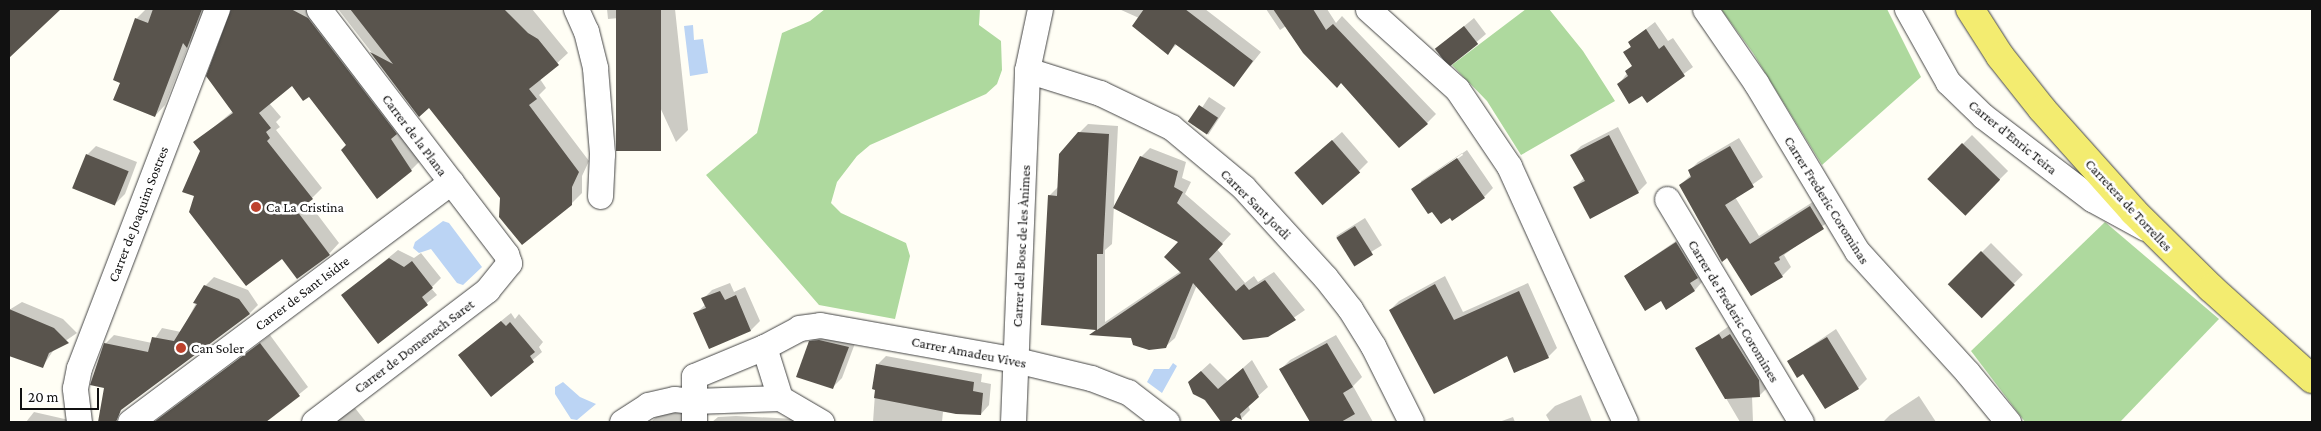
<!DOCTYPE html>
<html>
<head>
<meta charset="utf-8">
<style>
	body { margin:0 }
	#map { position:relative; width:2321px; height:431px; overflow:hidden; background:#fffef5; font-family:"Crimson Pro",serif }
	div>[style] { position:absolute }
	.forest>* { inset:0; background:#aed99e }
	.water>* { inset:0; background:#bbd4f4 }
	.shadow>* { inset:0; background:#0003; transform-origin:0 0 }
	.building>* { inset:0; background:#59544d; transform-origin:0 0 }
	.roads { filter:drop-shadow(0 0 1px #444) drop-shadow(0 0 1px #444) }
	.minor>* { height:25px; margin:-12.5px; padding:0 12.5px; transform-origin:12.5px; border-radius:12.5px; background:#fff }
	.primary>* { height:28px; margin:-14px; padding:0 14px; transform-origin:14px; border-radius:14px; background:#f3ec70 }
	.dots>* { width:14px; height:14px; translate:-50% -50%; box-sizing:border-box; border:2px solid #fff; border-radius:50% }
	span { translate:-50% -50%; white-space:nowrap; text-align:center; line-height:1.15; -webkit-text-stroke:5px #fff; paint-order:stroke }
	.street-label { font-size:14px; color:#111 }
	.poi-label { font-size:14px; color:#111 }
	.left { translate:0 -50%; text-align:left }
	.frame { position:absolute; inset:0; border:10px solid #111; pointer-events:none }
	.scale { position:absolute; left:20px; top:388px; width:79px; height:22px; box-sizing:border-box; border:2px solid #111; border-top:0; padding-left:6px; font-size:15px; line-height:18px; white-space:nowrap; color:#111; -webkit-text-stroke:4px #fff; paint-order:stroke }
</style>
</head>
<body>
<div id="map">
	<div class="forest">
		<div style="clip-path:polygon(825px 9px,980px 9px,979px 25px,1001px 41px,1002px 70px,997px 84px,986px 94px,870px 145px,857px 156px,837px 182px,831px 203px,841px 213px,906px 243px,910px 256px,895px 319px,819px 305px,706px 175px,757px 133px,782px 33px,810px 21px)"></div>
		<div style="clip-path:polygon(1526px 9px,1549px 9px,1583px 51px,1615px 101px,1521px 155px,1487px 101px,1452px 65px)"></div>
		<div style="clip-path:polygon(1721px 9px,1887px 9px,1921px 77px,1822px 165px,1753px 53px)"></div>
		<div style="clip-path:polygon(2105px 222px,2219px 319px,2120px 422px,2025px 422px,1971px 351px)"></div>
	</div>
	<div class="water">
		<div style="clip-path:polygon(693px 25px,694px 40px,703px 39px,708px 73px,690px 76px,684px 26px)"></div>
		<div style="clip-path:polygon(443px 221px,449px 223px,482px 267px,463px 285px,457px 283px,431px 249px,419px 253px,413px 248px,415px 242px)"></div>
		<div style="clip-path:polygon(1173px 363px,1177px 366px,1162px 393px,1147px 382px,1154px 369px,1169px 369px)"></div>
		<div style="clip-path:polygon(563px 382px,580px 397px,596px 404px,577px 420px,571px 419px,555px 394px,555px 387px)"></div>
	</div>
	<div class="shadow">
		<div style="clip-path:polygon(9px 9px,58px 9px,9px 57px)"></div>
		<div style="clip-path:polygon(146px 9px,208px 9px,197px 36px,189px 44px,165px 105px,155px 116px,121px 83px,136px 19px)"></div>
		<div style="clip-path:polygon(231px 9px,319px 9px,421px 160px,411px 170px,348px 145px,309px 95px,292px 84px,269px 103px,281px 117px,276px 122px,280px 127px,276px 130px,322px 188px,308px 202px,339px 243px,329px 254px,282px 257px,195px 196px,201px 150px,195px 143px,233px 111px)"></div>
		<div style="clip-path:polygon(338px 9px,532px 9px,568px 53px,540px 79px,546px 88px,539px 95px,589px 161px,582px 176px,582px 193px,571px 204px,502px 198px,429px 107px,420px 115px)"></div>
		<div style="clip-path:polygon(607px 9px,675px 9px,688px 130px,676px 142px,619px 18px,608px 19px)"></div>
		<div style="clip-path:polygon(1119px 9px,1205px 9px,1261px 52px,1234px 86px,1177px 44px,1168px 53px,1139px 18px)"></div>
		<div style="clip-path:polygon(1266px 9px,1327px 9px,1336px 23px,1342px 16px,1436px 114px,1427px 123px,1342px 81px,1286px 26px,1280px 30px)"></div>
		<div style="clip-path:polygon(1474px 18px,1486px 34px,1452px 63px,1446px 41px)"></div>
		<div style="clip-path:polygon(1655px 22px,1668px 41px,1673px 38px,1693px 67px,1647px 101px,1643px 94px,1619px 84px,1633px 65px,1625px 53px,1631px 46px,1629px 42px)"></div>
		<div style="left:1209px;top:97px;width:20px;height:32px;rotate:33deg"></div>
		<div style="clip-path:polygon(1088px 124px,1118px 126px,1112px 244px,1105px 250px,1105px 322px,1181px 271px,1180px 242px,1141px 157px,1150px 148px,1186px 162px,1182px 178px,1191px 182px,1185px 194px,1231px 234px,1217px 249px,1245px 283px,1254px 276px,1258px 282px,1274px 272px,1305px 310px,1267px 336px,1197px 285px,1175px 338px,1165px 347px,1132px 337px,1092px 334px,1097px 329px,1049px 196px,1059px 186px,1079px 133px)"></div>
		<div style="clip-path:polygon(1618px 127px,1647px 183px,1638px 192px,1575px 187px,1584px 178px,1572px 155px,1581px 146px)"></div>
		<div style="clip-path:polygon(1342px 132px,1368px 162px,1359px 171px,1305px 164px)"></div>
		<div style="left:1972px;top:135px;width:51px;height:61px;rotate:45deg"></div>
		<div style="clip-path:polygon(1739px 138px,1763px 177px,1735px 197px,1759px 236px,1819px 198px,1832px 219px,1784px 255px,1791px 267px,1782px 276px,1680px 185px,1691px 175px,1689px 171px,1698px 162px)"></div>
		<div style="clip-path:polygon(96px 146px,137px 162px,125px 194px,116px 203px,87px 155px)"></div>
		<div style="clip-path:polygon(evenodd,1467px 150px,1493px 188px,1484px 197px,1450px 217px,1432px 210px,1412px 189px,1467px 150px,1462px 153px,1463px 155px,1421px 184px,1421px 181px,1462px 153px)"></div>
		<div style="left:1365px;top:218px;width:32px;height:34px;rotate:58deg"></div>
		<div style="clip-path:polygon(1686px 234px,1703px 281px,1695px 290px,1625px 276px)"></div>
		<div style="left:1991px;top:243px;width:45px;height:57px;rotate:45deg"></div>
		<div style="clip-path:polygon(398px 250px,414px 258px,421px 253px,441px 278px,431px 288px,437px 295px,378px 342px,343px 295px)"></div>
		<div style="clip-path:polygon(1445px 276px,1463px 312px,1528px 283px,1557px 348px,1548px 357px,1507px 354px,1390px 310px,1399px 301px)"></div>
		<div style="clip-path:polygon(214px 277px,248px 290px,258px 305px,249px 314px,105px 387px,105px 344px,114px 335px,152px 343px,162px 328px,181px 332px,205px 286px)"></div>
		<div style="clip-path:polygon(730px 283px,734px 292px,745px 287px,760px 321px,751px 330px,710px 348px,695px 314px,706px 304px,703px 299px,712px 290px)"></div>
		<div style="clip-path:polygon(22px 302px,63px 319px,77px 333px,55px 348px,43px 366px,9px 355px,9px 310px)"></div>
		<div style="clip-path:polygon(511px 313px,515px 319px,519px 314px,543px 342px,539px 347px,542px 352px,491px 395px,459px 355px)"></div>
		<div style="clip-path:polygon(1729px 326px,1768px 387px,1759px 396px,1752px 396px,1753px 422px,1740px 422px,1697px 349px)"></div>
		<div style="clip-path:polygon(1836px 329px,1867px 379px,1858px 388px,1789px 361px)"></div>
		<div style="clip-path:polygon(819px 333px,857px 338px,842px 378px,833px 387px,810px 342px)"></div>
		<div style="clip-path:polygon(270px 335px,308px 387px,265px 422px,156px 422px)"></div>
		<div style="clip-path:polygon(1336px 335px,1362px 377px,1353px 386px,1373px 422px,1311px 422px,1281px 369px,1290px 360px)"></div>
		<div style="clip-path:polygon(886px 356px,982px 374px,981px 382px,991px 384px,989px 405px,981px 414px,943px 412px,942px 422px,873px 422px,877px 365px)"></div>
		<div style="clip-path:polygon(1252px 360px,1268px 387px,1248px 405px,1250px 410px,1242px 418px,1236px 415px,1223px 422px,1189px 382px,1210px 363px,1228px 381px)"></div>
		<div style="clip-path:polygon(1581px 395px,1592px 422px,1550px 422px,1546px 415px,1555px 406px)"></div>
		<div style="clip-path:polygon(1919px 396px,1936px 422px,1883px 422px,1890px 415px)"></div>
		<div style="clip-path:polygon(684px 405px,693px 422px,652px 421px,661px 412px)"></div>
		<div style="clip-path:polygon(355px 408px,366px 422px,335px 422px)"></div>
		<div style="clip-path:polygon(34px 412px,69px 420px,70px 422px,26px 422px)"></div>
		<div style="clip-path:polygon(736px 416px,796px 419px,796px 422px,712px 422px,718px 417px)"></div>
		<div style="clip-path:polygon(1513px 417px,1515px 422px,1499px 422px)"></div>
	</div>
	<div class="building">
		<div style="clip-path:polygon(9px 9px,61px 9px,9px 58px)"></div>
		<div style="clip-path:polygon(153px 9px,202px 9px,187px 48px,183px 43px,155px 117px,113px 100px,120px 83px,113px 80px,135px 18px,148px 23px)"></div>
		<div style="clip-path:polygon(231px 9px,291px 9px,308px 18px,397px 134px,391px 139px,412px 171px,377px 199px,341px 150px,346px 145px,309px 97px,303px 101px,292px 86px,259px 113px,271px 128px,266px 132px,270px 138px,267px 141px,313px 199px,297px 211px,330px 255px,297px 279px,282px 259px,246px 286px,189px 212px,194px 196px,182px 192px,200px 151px,193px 142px,233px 113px,206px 76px)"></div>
		<div style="clip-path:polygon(350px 9px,504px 9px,528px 33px,538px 39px,559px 65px,529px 89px,537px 99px,529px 105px,579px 172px,572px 187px,572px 205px,522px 245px,499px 217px,500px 198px,429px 108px,419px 117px,370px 52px,393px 64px)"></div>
		<div style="left:616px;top:9px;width:45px;height:142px"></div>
		<div style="clip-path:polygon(1144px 9px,1185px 9px,1253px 61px,1234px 87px,1175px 44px,1168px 55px,1132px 26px)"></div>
		<div style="clip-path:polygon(1273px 9px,1313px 9px,1326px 30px,1333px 24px,1428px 124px,1399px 148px,1341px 83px,1337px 88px,1303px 53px)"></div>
		<div style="left:1464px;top:26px;width:23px;height:37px;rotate:52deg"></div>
		<div style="clip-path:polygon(1646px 29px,1659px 49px,1664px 45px,1685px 76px,1647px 103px,1642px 96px,1629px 104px,1617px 84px,1628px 76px,1625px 71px,1632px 66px,1623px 52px,1631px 47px,1628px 42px)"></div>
		<div style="left:1199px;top:105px;width:23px;height:20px;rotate:34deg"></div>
		<div style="clip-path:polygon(1078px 132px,1109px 134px,1103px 254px,1097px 254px,1097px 330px,1181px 273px,1164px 257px,1178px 242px,1113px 208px,1140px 156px,1178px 171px,1174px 187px,1183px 192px,1177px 203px,1223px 244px,1209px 259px,1236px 291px,1244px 284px,1249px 290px,1265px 280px,1296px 320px,1268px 337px,1243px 340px,1193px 283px,1166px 348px,1149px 350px,1133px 345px,1131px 338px,1089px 335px,1096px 330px,1041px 325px,1048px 195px,1057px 196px,1059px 154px)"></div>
		<div style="clip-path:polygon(1609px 135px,1639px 193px,1590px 219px,1573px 187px,1585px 181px,1570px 155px)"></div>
		<div style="left:1332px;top:140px;width:43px;height:50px;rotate:49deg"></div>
		<div style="left:1962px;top:143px;width:53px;height:50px;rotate:44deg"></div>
		<div style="clip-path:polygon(1730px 146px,1754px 187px,1725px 205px,1750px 244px,1810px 206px,1824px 229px,1779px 257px,1780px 260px,1774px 263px,1783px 277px,1751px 296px,1727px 258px,1722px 262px,1679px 185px,1691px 177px,1688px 170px)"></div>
		<div style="left:86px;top:154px;width:46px;height:37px;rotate:22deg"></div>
		<div style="clip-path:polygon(1457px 158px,1485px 198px,1452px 221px,1450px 218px,1441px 224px,1432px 212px,1428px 214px,1411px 189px)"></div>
		<div style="left:1355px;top:226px;width:34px;height:22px;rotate:58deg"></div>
		<div style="clip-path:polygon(1676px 242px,1698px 278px,1690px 283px,1695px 291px,1666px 310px,1661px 301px,1645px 311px,1624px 276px)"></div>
		<div style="left:1981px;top:251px;width:48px;height:47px;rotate:45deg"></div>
		<div style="clip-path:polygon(389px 258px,404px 267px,412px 261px,433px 288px,422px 297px,428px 305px,378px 344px,341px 295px)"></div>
		<div style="clip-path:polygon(1435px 284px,1454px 320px,1519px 291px,1549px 358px,1514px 373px,1507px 356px,1434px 394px,1389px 310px)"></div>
		<div style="clip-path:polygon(204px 285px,239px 299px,250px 314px,121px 410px,116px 422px,98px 422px,104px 388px,90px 385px,104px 343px,148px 352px,152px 337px,174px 341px,197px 304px,193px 303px)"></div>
		<div style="clip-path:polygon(720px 291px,725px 300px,736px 295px,751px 331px,709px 349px,693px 313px,706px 308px,701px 298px)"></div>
		<div style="clip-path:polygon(9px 309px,54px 328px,69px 343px,49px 353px,43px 368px,9px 356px)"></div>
		<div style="clip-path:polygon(501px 321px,506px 326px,510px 322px,535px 352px,530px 356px,534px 362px,491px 397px,458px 355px)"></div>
		<div style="clip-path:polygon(1719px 334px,1722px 339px,1730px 334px,1759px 380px,1760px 397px,1725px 399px,1695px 348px)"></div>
		<div style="clip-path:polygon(1827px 337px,1859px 389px,1825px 409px,1803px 374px,1797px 378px,1787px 361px)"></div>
		<div style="clip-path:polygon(819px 340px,849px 347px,833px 389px,796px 377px,809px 341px)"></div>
		<div style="clip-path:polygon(260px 343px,300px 396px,266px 422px,154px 422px)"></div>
		<div style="clip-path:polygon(1327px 343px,1353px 387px,1343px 393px,1355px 414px,1341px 422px,1310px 422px,1279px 369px)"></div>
		<div style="clip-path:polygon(876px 364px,974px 382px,973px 391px,983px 393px,981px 415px,956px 414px,874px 398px,875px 390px,872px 389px)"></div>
		<div style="clip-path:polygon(1243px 368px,1259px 397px,1240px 414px,1242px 420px,1236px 417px,1230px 422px,1221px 422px,1205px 400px,1193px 394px,1188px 382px,1201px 371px,1218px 389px)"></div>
	</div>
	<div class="roads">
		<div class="minor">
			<div style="left:576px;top:9px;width:24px;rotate:66deg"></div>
			<div style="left:586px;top:31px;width:38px;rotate:76deg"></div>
			<div style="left:595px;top:68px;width:86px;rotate:85.3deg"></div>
			<div style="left:602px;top:154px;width:42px;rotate:92.7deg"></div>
			<div style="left:1368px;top:9px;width:120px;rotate:42deg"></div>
			<div style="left:1457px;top:89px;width:93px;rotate:56deg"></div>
			<div style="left:1509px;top:166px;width:281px;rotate:65.6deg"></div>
			<div style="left:1705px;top:9px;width:90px;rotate:55.4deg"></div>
			<div style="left:1756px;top:83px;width:196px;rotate:59deg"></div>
			<div style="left:1857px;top:251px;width:164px;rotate:47.7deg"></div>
			<div style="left:1967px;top:372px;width:65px;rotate:50.6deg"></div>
			<div style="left:1907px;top:9px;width:84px;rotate:60.7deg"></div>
			<div style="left:1948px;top:82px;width:49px;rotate:44.2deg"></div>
			<div style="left:1983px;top:116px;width:137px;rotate:37.3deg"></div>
			<div style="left:2092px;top:199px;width:60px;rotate:28.7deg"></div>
			<div style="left:1027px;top:70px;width:77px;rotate:17.5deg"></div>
			<div style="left:1100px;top:93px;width:79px;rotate:25.6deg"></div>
			<div style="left:1171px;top:127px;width:94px;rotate:39.8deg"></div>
			<div style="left:1243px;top:187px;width:122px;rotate:47.7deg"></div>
			<div style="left:1325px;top:277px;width:41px;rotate:52deg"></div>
			<div style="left:1350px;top:309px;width:44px;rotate:58.1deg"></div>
			<div style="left:1373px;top:346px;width:85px;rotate:63.4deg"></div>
			<div style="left:1667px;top:199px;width:260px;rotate:59deg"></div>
			<div style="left:764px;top:347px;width:40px;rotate:-28deg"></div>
			<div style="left:799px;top:328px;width:21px;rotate:-8deg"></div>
			<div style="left:820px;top:325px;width:199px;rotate:10.1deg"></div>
			<div style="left:1016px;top:360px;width:77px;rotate:13.5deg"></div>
			<div style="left:1091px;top:378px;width:40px;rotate:21deg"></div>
			<div style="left:1128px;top:392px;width:49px;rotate:37.6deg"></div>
			<div style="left:764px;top:347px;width:53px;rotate:72.6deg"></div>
			<div style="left:780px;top:398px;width:86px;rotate:178deg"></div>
			<div style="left:694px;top:401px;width:25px;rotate:-90deg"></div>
			<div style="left:694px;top:376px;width:76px;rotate:-22.5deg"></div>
			<div style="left:780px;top:398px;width:48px;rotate:30.3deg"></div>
			<div style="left:79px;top:422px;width:34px;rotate:-97deg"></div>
			<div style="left:75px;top:388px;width:20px;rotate:-79deg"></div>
			<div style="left:79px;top:368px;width:385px;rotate:-69deg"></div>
			<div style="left:130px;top:422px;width:401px;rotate:-36.8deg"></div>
			<div style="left:314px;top:422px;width:218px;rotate:-37.3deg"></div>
			<div style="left:487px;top:290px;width:35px;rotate:-51deg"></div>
			<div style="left:509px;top:263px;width:9px;rotate:-108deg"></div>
			<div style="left:506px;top:254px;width:308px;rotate:-127.4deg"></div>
			<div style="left:622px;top:422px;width:31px;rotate:-33deg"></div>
			<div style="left:648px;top:405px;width:27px;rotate:-13deg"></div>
			<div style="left:674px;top:399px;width:20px;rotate:6deg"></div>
			<div style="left:694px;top:401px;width:21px;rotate:90deg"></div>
			<div style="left:1013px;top:422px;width:352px;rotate:-87.7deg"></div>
			<div style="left:1027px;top:70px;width:62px;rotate:-78deg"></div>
		</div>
		<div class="primary">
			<div style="left:1970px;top:9px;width:56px;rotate:57.4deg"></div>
			<div style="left:2000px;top:56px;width:68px;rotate:51.6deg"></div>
			<div style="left:2042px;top:109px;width:138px;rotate:48.2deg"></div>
			<div style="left:2134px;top:212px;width:108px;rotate:44.6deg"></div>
			<div style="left:2211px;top:288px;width:136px;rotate:42deg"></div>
		</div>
	</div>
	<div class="dots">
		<div style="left:256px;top:207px;background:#bd412c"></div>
		<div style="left:181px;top:348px;background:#bd412c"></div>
	</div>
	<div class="street-label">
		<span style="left:415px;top:135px;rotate:53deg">Carrer de la Plana</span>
		<span style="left:2013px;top:137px;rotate:39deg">Carrer d'Enric Teira</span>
		<span style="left:1827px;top:200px;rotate:58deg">Carrer Frederic Corominas</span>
		<span style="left:1256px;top:204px;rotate:45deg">Carrer Sant Jordi</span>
		<span style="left:2129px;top:205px;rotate:47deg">Carretera de Torrelles</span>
		<span style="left:138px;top:214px;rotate:-69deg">Carrer de Joaquim Sostres</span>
		<span style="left:1021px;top:246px;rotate:-87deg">Carrer del Bosc de les Ànimes</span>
		<span style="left:302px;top:293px;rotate:-37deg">Carrer de Sant Isidre</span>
		<span style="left:1734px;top:311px;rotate:59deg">Carrer de Frederic Coromines</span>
		<span style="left:414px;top:346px;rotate:-37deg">Carrer de Domenech Saret</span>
		<span style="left:969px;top:352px;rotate:11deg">Carrer Amadeu Vives</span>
	</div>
	<div class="poi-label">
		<span class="left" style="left:266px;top:207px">Ca La Cristina</span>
		<span class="left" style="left:191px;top:348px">Can Soler</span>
	</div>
	<div class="frame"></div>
	<div class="scale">20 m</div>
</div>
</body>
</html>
